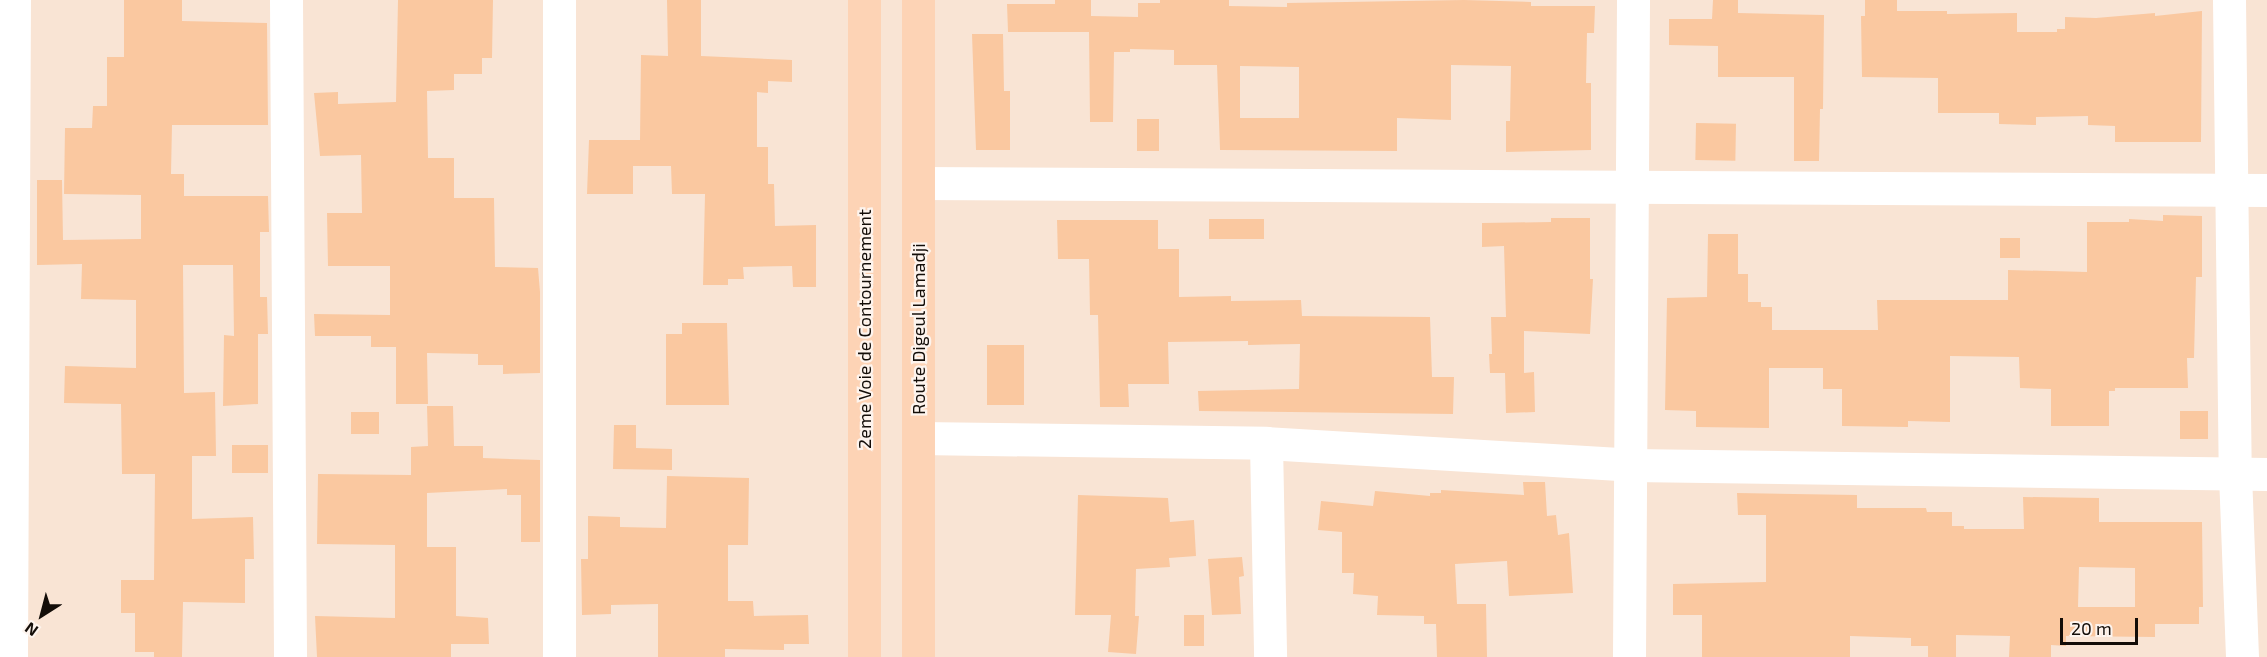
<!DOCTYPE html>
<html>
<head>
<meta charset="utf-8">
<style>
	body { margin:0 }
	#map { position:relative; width:2267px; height:657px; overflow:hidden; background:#f9e4d4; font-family:"Exo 2",sans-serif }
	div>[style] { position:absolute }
	.building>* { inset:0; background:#fac8a0; transform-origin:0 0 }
	.minor>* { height:33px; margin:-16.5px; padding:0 16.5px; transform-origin:16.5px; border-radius:16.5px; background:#fff }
	.major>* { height:33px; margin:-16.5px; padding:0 16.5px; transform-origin:16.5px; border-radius:16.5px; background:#fdd3b5 }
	span { translate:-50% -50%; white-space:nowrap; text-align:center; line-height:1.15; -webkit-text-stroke:4.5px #fdf4ee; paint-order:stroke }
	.street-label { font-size:18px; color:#130d08 }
	.north { position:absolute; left:12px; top:585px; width:60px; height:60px; -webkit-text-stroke:4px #fdf4ee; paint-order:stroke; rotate:216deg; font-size:16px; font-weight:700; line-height:24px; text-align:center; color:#130d08 }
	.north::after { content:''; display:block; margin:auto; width:21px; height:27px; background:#130d08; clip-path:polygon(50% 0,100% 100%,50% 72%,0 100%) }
	.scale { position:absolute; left:2060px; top:618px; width:78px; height:27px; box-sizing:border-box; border:3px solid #130d08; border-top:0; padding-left:8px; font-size:18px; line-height:21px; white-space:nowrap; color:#130d08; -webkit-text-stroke:4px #fdf4ee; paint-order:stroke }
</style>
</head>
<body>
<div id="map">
	<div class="building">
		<div style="clip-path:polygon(124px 0,182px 0,182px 21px,267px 23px,268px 125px,172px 125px,171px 174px,184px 174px,184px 196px,268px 196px,269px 232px,260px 232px,260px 297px,267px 297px,268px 334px,258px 334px,258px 404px,223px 406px,224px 335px,234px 336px,233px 265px,183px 265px,184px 393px,215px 392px,216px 456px,192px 456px,192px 519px,253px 517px,254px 559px,245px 559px,245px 603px,183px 602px,182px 657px,154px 657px,154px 652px,135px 652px,135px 613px,121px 613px,121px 580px,154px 580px,155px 474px,122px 474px,121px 404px,64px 403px,65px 366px,136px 368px,136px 300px,81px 299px,82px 264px,37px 265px,37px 180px,62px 180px,63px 240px,141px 239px,141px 195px,64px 194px,65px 128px,92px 128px,93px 106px,107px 106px,107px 57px,124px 57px)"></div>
		<div style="clip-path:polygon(398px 0,493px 0,492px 58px,482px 58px,482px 74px,454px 74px,454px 90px,427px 91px,428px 158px,454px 158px,454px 198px,494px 198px,495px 267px,538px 268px,540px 292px,540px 373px,503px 374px,503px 365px,478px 365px,478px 354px,427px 353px,428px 404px,396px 404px,396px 347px,371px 347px,371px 336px,315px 336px,314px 314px,390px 315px,390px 266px,328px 266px,327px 213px,362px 213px,361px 155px,320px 156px,314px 93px,338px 92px,338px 104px,396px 102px)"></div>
		<div style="clip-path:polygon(667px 0,701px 0,701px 56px,792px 60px,792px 82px,768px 81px,768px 93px,757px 92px,757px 147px,768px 147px,768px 184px,774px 184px,775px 226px,816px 225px,816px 287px,793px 287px,792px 266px,743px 267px,744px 279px,728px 279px,728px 285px,703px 285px,705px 194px,672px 194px,671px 166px,633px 166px,633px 194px,587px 194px,589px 140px,640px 140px,641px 55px,668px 56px)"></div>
		<div style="clip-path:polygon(evenodd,1055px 0,1091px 0,1091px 16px,1138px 17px,1138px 3px,1160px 3px,1160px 0,1229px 0,1229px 6px,1287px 7px,1287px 3px,1464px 0,1531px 2px,1531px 6px,1595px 6px,1594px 33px,1587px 33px,1586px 83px,1591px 83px,1591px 150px,1506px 152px,1506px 121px,1510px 121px,1511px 66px,1451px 65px,1451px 120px,1397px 118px,1397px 151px,1220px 150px,1217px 65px,1174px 65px,1174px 50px,1130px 49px,1130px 52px,1114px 52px,1113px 122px,1090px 122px,1089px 32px,1008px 32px,1007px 4px,1055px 4px,1055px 0,1240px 66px,1299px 67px,1299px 118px,1240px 118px,1240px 66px)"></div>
		<div style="clip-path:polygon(1713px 0,1738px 0,1738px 13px,1824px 15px,1823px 109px,1820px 109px,1819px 161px,1794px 161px,1794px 77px,1718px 77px,1718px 46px,1669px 45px,1669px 19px,1712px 19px)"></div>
		<div style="clip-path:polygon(1865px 0,1897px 0,1897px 11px,1947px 11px,1947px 14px,2017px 13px,2017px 32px,2057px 32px,2057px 29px,2065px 29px,2065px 17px,2096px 18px,2155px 13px,2155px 16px,2202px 11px,2201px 142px,2115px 142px,2115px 126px,2088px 125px,2088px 116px,2036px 117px,2036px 125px,1999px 124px,1999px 113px,1938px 113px,1938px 78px,1862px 77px,1861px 16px,1865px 16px)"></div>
		<div style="clip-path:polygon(972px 34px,1003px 34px,1004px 91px,1010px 91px,1010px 150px,976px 150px)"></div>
		<div style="left:1137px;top:119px;width:22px;height:32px"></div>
		<div style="left:1696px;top:123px;width:40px;height:37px;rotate:1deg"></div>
		<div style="clip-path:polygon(2163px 215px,2202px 216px,2202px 277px,2196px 277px,2194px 358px,2187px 358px,2188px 388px,2115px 388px,2115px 391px,2109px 391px,2109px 426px,2051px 426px,2051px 389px,2020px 388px,2019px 357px,1950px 356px,1950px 422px,1908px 421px,1908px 427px,1842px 426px,1842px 389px,1823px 389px,1823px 368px,1769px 368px,1769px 428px,1696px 427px,1696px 411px,1665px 410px,1667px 298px,1707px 297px,1708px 234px,1738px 234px,1738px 274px,1748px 274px,1748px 302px,1761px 302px,1761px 307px,1772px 307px,1772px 330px,1878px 330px,1877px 300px,2008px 300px,2008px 270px,2087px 272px,2087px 222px,2129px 222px,2129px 219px,2163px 221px)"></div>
		<div style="clip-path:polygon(1551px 218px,1590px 218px,1590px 279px,1593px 279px,1590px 334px,1524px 331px,1524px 373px,1534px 372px,1535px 412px,1506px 413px,1505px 373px,1490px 373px,1489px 354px,1492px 354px,1491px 317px,1506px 317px,1504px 246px,1482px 247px,1482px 223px,1551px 222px)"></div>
		<div style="left:1209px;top:219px;width:55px;height:20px"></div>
		<div style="clip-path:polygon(1057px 220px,1158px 220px,1158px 249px,1179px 249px,1179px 297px,1231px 296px,1231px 301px,1301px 300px,1302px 316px,1430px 317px,1432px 377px,1454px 377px,1453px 414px,1199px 411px,1198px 391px,1299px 389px,1300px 344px,1248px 345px,1248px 341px,1168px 342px,1169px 384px,1128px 384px,1129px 407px,1100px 407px,1098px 315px,1090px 315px,1089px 259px,1058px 259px)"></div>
		<div style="left:2000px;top:238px;width:20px;height:20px"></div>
		<div style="clip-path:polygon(682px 323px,727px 323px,729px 405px,666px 405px,666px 334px,682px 334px)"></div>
		<div style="left:987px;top:345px;width:37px;height:60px"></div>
		<div style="clip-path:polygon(427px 406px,453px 406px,454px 446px,483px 446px,483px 458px,540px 460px,540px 542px,521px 542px,521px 495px,507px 495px,507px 489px,427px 493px,427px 547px,456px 547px,456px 616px,488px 618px,489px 644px,451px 644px,451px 657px,317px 657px,315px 616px,395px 618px,395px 545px,317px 544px,318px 474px,411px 475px,411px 447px,428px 446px)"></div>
		<div style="left:2180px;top:411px;width:28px;height:28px"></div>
		<div style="left:351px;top:412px;width:28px;height:22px"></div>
		<div style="clip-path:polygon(614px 425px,636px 425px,636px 448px,672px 449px,672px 470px,613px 469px)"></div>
		<div style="left:232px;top:445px;width:36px;height:28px"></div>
		<div style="clip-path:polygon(667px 476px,749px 478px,748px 545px,728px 545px,728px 601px,753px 601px,754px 616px,808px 615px,809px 644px,784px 644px,784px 650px,725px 649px,725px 657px,658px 657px,658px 604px,611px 605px,611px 614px,582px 615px,581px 559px,588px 559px,588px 516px,620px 517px,620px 527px,666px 528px)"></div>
		<div style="clip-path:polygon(1523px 482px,1545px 482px,1547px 516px,1556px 515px,1558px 535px,1569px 533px,1573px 593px,1509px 596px,1507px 561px,1455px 564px,1457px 604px,1486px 604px,1487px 657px,1437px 657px,1436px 624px,1424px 624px,1424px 616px,1377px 615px,1378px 596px,1353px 594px,1354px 573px,1342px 573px,1342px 532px,1318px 530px,1321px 501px,1373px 506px,1375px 491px,1430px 496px,1430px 493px,1441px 493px,1441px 490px,1524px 495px)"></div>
		<div style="clip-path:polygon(evenodd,1737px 493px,1857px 495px,1857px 508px,1926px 508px,1927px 512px,1952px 512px,1952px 526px,1964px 526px,1964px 529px,2024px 529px,2023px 497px,2099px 498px,2099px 522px,2202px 522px,2203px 607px,2199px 607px,2199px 624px,2155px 624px,2155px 637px,2066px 636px,2066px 646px,2051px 645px,2051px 657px,2009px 657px,2010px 636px,1956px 635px,1956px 657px,1928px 657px,1928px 646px,1911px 646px,1911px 638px,1850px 636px,1850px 657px,1702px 657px,1702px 615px,1673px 615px,1673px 584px,1766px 582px,1766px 515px,1738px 515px,1737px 493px,2079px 567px,2135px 568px,2135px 607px,2078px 607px,2079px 567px)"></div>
		<div style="clip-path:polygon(1078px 495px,1168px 498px,1170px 522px,1194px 520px,1196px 556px,1169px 558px,1170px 567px,1136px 569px,1135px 616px,1139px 616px,1136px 654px,1108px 652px,1111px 615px,1075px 615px)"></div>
		<div style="clip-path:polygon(1242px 557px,1244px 576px,1239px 577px,1241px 614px,1212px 615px,1208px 559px)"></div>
		<div style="left:1184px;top:615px;width:20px;height:31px"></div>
	</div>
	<div class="minor">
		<div style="left:286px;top:0;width:657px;rotate:89.65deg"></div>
		<div style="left:559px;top:0;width:657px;rotate:90deg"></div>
		<div style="left:2229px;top:0;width:474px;rotate:89.3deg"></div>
		<div style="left:2235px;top:474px;width:183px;rotate:87.8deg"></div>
		<div style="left:918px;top:183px;width:1349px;rotate:0.3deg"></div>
		<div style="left:919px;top:438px;width:347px;rotate:0.8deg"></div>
		<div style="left:1266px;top:443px;width:366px;rotate:3.4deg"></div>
		<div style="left:1631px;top:465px;width:636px;rotate:0.81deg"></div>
		<div style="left:1266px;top:443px;width:214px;rotate:88.9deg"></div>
		<div style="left:11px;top:657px;width:657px;rotate:-89.74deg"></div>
		<div style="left:1629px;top:657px;width:657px;rotate:-89.65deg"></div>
	</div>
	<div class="major">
		<div style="left:864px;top:657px;width:657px;rotate:-90deg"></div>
		<div style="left:918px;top:657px;width:657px;rotate:-90deg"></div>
	</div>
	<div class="street-label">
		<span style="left:864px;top:329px;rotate:-90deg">2eme Voie de Contournement</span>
		<span style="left:918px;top:329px;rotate:-90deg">Route Digeul Lamadji</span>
	</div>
	<div class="north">N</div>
	<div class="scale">20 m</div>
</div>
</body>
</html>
